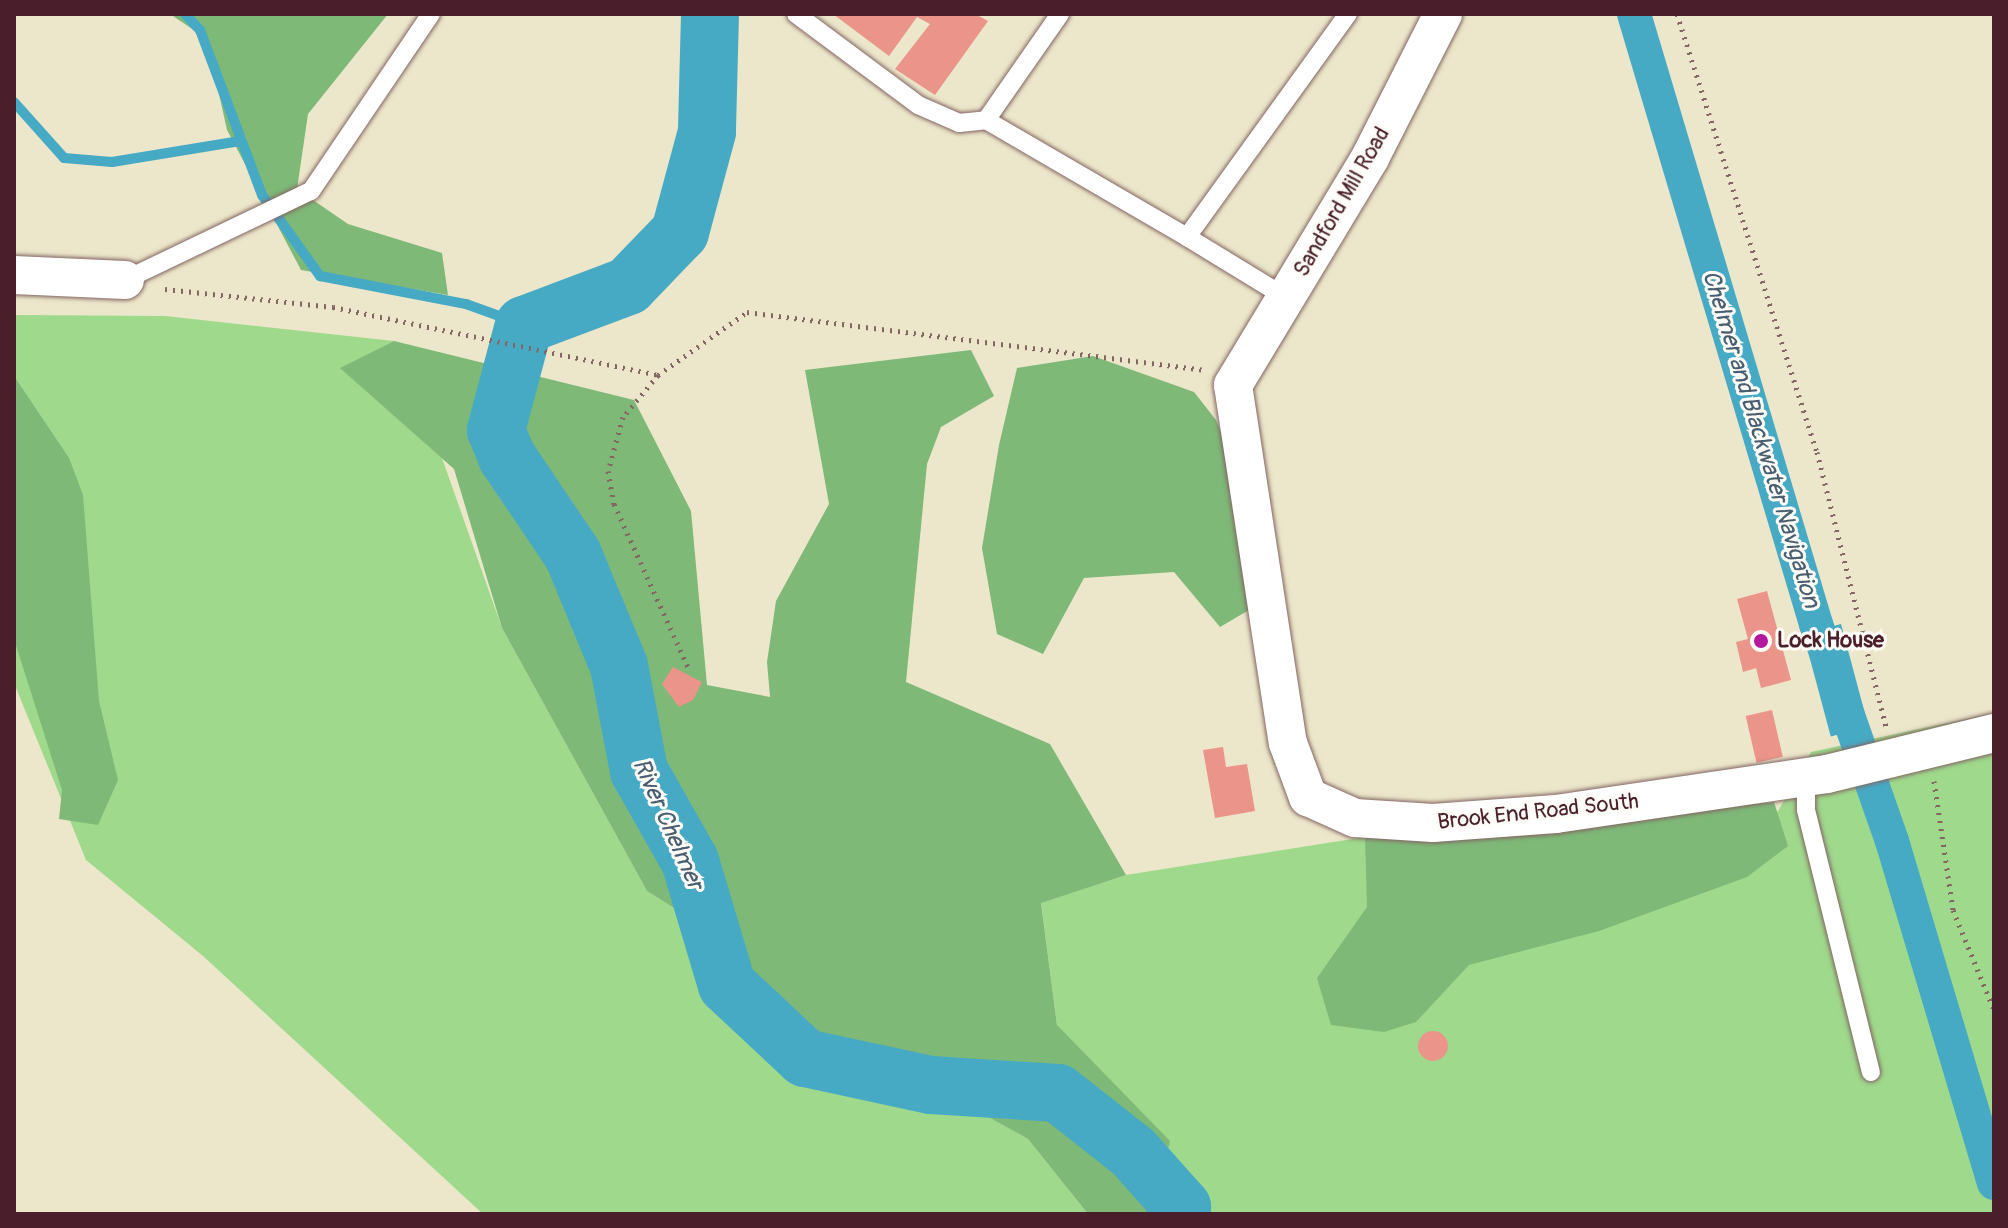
<!DOCTYPE html>
<html>
<head>
<meta charset="utf-8">
<style>
	body { margin:0 }
	#map { position:relative; width:2008px; height:1228px; overflow:hidden; background:#ece7ca; font-family:Pangolin,sans-serif }
	div>[style] { position:absolute }
	.green>* { inset:0; background:#9ed98c }
	.forest>* { inset:0; background:#7eb978 }
	.water>* { inset:0; background:#46aac5; transform-origin:0 0 }
	.stream>* { height:10px; margin:-5px; padding:0 5px; transform-origin:5px; border-radius:5px; background:#46aac5 }
	.canal>* { height:34px; margin:-17px; padding:0 17px; transform-origin:17px; border-radius:17px; background:#46aac5 }
	.river>* { height:58px; margin:-29px; padding:0 29px; transform-origin:29px; border-radius:29px; background:#46aac5 }
	.building>* { inset:0; background:#ea948a; transform-origin:0 0 }
	.round { border-radius:50% }
	.path>* { height:5px; margin-top:-2.5px; transform-origin:0; background:repeating-linear-gradient(90deg,#836563 0 2px,transparent 0 8px) }
	.roads { filter:drop-shadow(0 0 2px #836563) drop-shadow(0 0 2px #836563) }
	.lane>* { height:18px; margin:-9px; padding:0 9px; transform-origin:9px; border-radius:9px; background:#fff }
	.street>* { height:38px; margin:-19px; padding:0 19px; transform-origin:19px; border-radius:19px; background:#fff }
	.dots>* { width:22px; height:22px; translate:-50% -50%; box-sizing:border-box; border:4px solid #fdfcf7; border-radius:50% }
	span { translate:-50% -50%; white-space:nowrap; text-align:center; line-height:1.15; -webkit-text-stroke:6px #fdfcf7; paint-order:stroke }
	.street-label { font-size:22px; color:#4a1f2b }
	.poi-label { font-size:22px; color:#4a1f2b; font-weight:700 }
	.left { translate:0 -50%; text-align:left }
	.water-label { font-size:24px; color:#485e70; font-style:italic }
	.frame { position:absolute; inset:0; border:16px solid #4a1f2b; pointer-events:none }
</style>
</head>
<body>
<div id="map">
	<div class="green">
		<div style="clip-path:polygon(14px 315px,165px 316px,394px 341px,341px 368px,442px 458px,502px 628px,647px 891px,731px 944px,756px 1001px,824px 1055px,907px 1072px,1028px 1139px,1088px 1214px,483px 1214px,203px 956px,86px 860px,14px 683px)"></div>
		<div style="clip-path:polygon(1994px 713px,1994px 1214px,1151px 1214px,1167px 1151px,1057px 1025px,1041px 902px,1126px 875px,1365px 837px,1777px 813px,1811px 752px)"></div>
	</div>
	<div class="forest">
		<div style="clip-path:polygon(170px 14px,388px 14px,308px 114px,297px 189px,348px 224px,442px 253px,448px 295px,301px 270px,227px 130px,207px 39px)"></div>
		<div style="clip-path:polygon(394px 341px,634px 400px,691px 511px,707px 685px,770px 697px,767px 662px,776px 601px,829px 504px,805px 370px,971px 350px,994px 396px,941px 427px,927px 464px,906px 682px,1050px 744px,1126px 875px,1041px 903px,1057px 1025px,1170px 1141px,1151px 1214px,1088px 1214px,1028px 1139px,907px 1072px,824px 1055px,756px 1001px,731px 944px,647px 891px,502px 628px,454px 469px,340px 368px)"></div>
		<div style="clip-path:polygon(1093px 356px,1194px 392px,1216px 420px,1232px 459px,1249px 610px,1220px 627px,1174px 572px,1084px 578px,1043px 654px,997px 634px,982px 548px,999px 445px,1017px 368px)"></div>
		<div style="clip-path:polygon(14px 376px,69px 458px,83px 495px,99px 701px,118px 780px,98px 825px,59px 819px,62px 790px,14px 639px)"></div>
		<div style="clip-path:polygon(1774px 802px,1788px 846px,1747px 877px,1599px 931px,1469px 965px,1416px 1022px,1384px 1032px,1331px 1025px,1317px 978px,1367px 907px,1365px 837px)"></div>
	</div>
	<div class="water">
		<div style="left:1841px;top:624px;width:106px;height:39px;rotate:75deg"></div>
	</div>
	<div class="stream">
		<div style="left:185px;top:14px;width:22px;rotate:47deg"></div>
		<div style="left:200px;top:30px;width:176px;rotate:69.4deg"></div>
		<div style="left:262px;top:195px;width:100px;rotate:54.4deg"></div>
		<div style="left:320px;top:276px;width:149px;rotate:10.9deg"></div>
		<div style="left:466px;top:304px;width:62px;rotate:19.9deg"></div>
		<div style="left:14px;top:102px;width:75px;rotate:48.2deg"></div>
		<div style="left:64px;top:158px;width:48px;rotate:4.8deg"></div>
		<div style="left:112px;top:162px;width:130px;rotate:-9.3deg"></div>
	</div>
	<div class="canal">
		<div style="left:1634px;top:14px;width:637px;rotate:73.39deg"></div>
		<div style="left:1816px;top:624px;width:230px;rotate:70.7deg"></div>
		<div style="left:1892px;top:841px;width:357px;rotate:73.4deg"></div>
	</div>
	<div class="river">
		<div style="left:710px;top:14px;width:118px;rotate:91.5deg"></div>
		<div style="left:707px;top:132px;width:104px;rotate:105.1deg"></div>
		<div style="left:680px;top:232px;width:75px;rotate:133.9deg"></div>
		<div style="left:628px;top:286px;width:111px;rotate:159.4deg"></div>
		<div style="left:524px;top:325px;width:109px;rotate:104.9deg"></div>
		<div style="left:496px;top:430px;width:29px;rotate:68deg"></div>
		<div style="left:507px;top:457px;width:118px;rotate:56deg"></div>
		<div style="left:573px;top:555px;width:120px;rotate:67.5deg"></div>
		<div style="left:619px;top:666px;width:107px;rotate:79.2deg"></div>
		<div style="left:639px;top:771px;width:103px;rotate:60.5deg"></div>
		<div style="left:690px;top:861px;width:129px;rotate:73.4deg"></div>
		<div style="left:727px;top:985px;width:107px;rotate:43.1deg"></div>
		<div style="left:805px;top:1058px;width:129px;rotate:12.1deg"></div>
		<div style="left:931px;top:1085px;width:127px;rotate:3.6deg"></div>
		<div style="left:1058px;top:1093px;width:95px;rotate:38.2deg"></div>
		<div style="left:1133px;top:1152px;width:74px;rotate:48.3deg"></div>
		<div style="left:1182px;top:1207px;width:7px;rotate:106deg"></div>
	</div>
	<div class="building">
		<div style="clip-path:polygon(833px 14px,975px 14px,988px 21px,935px 95px,895px 69px,930px 24px,917px 17px,889px 56px)"></div>
		<div style="clip-path:polygon(1767px 591px,1791px 680px,1761px 688px,1756px 668px,1743px 672px,1736px 642px,1748px 639px,1737px 599px)"></div>
		<div style="clip-path:polygon(673px 667px,702px 682px,693px 700px,679px 707px,662px 684px)"></div>
		<div style="left:1772px;top:710px;width:48px;height:27px;rotate:77deg"></div>
		<div style="clip-path:polygon(1223px 747px,1226px 767px,1247px 764px,1255px 811px,1215px 818px,1203px 750px)"></div>
		<div class="round" style="left:1418px;top:1031px;width:30px;height:30px"></div>
	</div>
	<div class="path">
		<div style="left:1677px;top:14px;width:460px;rotate:72.3deg"></div>
		<div style="left:1817px;top:452px;width:283px;rotate:75.9deg"></div>
		<div style="left:165px;top:289px;width:169px;rotate:6.1deg"></div>
		<div style="left:333px;top:307px;width:332px;rotate:11.8deg"></div>
		<div style="left:658px;top:375px;width:109px;rotate:-35.3deg"></div>
		<div style="left:747px;top:312px;width:460px;rotate:7.2deg"></div>
		<div style="left:658px;top:375px;width:55px;rotate:129.8deg"></div>
		<div style="left:623px;top:417px;width:56px;rotate:105.5deg"></div>
		<div style="left:608px;top:471px;width:34px;rotate:80deg"></div>
		<div style="left:614px;top:504px;width:179px;rotate:65.6deg"></div>
		<div style="left:1934px;top:781px;width:130px;rotate:81.6deg"></div>
		<div style="left:1953px;top:910px;width:108px;rotate:67.7deg"></div>
	</div>
	<div class="roads">
		<div class="lane">
			<div style="left:796px;top:14px;width:152px;rotate:36.7deg"></div>
			<div style="left:918px;top:105px;width:45px;rotate:23.7deg"></div>
			<div style="left:959px;top:123px;width:27px;rotate:-6deg"></div>
			<div style="left:1060px;top:14px;width:129px;rotate:124.9deg"></div>
			<div style="left:986px;top:120px;width:233px;rotate:30.2deg"></div>
			<div style="left:1187px;top:237px;width:275px;rotate:-54.2deg"></div>
			<div style="left:1187px;top:237px;width:117px;rotate:31.4deg"></div>
			<div style="left:125px;top:280px;width:206px;rotate:-25.6deg"></div>
			<div style="left:311px;top:191px;width:214px;rotate:-55.9deg"></div>
			<div style="left:1806px;top:777px;width:33px;rotate:90deg"></div>
			<div style="left:1806px;top:810px;width:270px;rotate:76.1deg"></div>
		</div>
		<div class="street">
			<div style="left:1443px;top:14px;width:161px;rotate:116.9deg"></div>
			<div style="left:1370px;top:158px;width:265px;rotate:121.1deg"></div>
			<div style="left:1233px;top:385px;width:362px;rotate:81.3deg"></div>
			<div style="left:1288px;top:743px;width:58px;rotate:69.7deg"></div>
			<div style="left:1308px;top:797px;width:51px;rotate:24.1deg"></div>
			<div style="left:1355px;top:818px;width:78px;rotate:3.7deg"></div>
			<div style="left:1433px;top:823px;width:123px;rotate:-4.2deg"></div>
			<div style="left:1556px;top:814px;width:274px;rotate:-8.4deg"></div>
			<div style="left:1827px;top:774px;width:172px;rotate:-13.8deg"></div>
			<div style="left:14px;top:275px;width:111px;rotate:2.6deg"></div>
		</div>
	</div>
	<div class="dots">
		<div style="left:1761px;top:641px;background:#b5179e"></div>
	</div>
	<div class="street-label">
		<span style="left:1342px;top:202px;rotate:-60deg">Sandford Mill Road</span>
		<span style="left:1538px;top:812px;rotate:-6deg">Brook End Road South</span>
	</div>
	<div class="poi-label">
		<span class="left" style="left:1777px;top:641px">Lock House</span>
	</div>
	<div class="water-label">
		<span style="left:1761px;top:439px;rotate:73deg">Chelmer and Blackwater Navigation</span>
		<span style="left:668px;top:824px;rotate:66deg">River Chelmer</span>
	</div>
	<div class="frame"></div>
</div>
</body>
</html>
